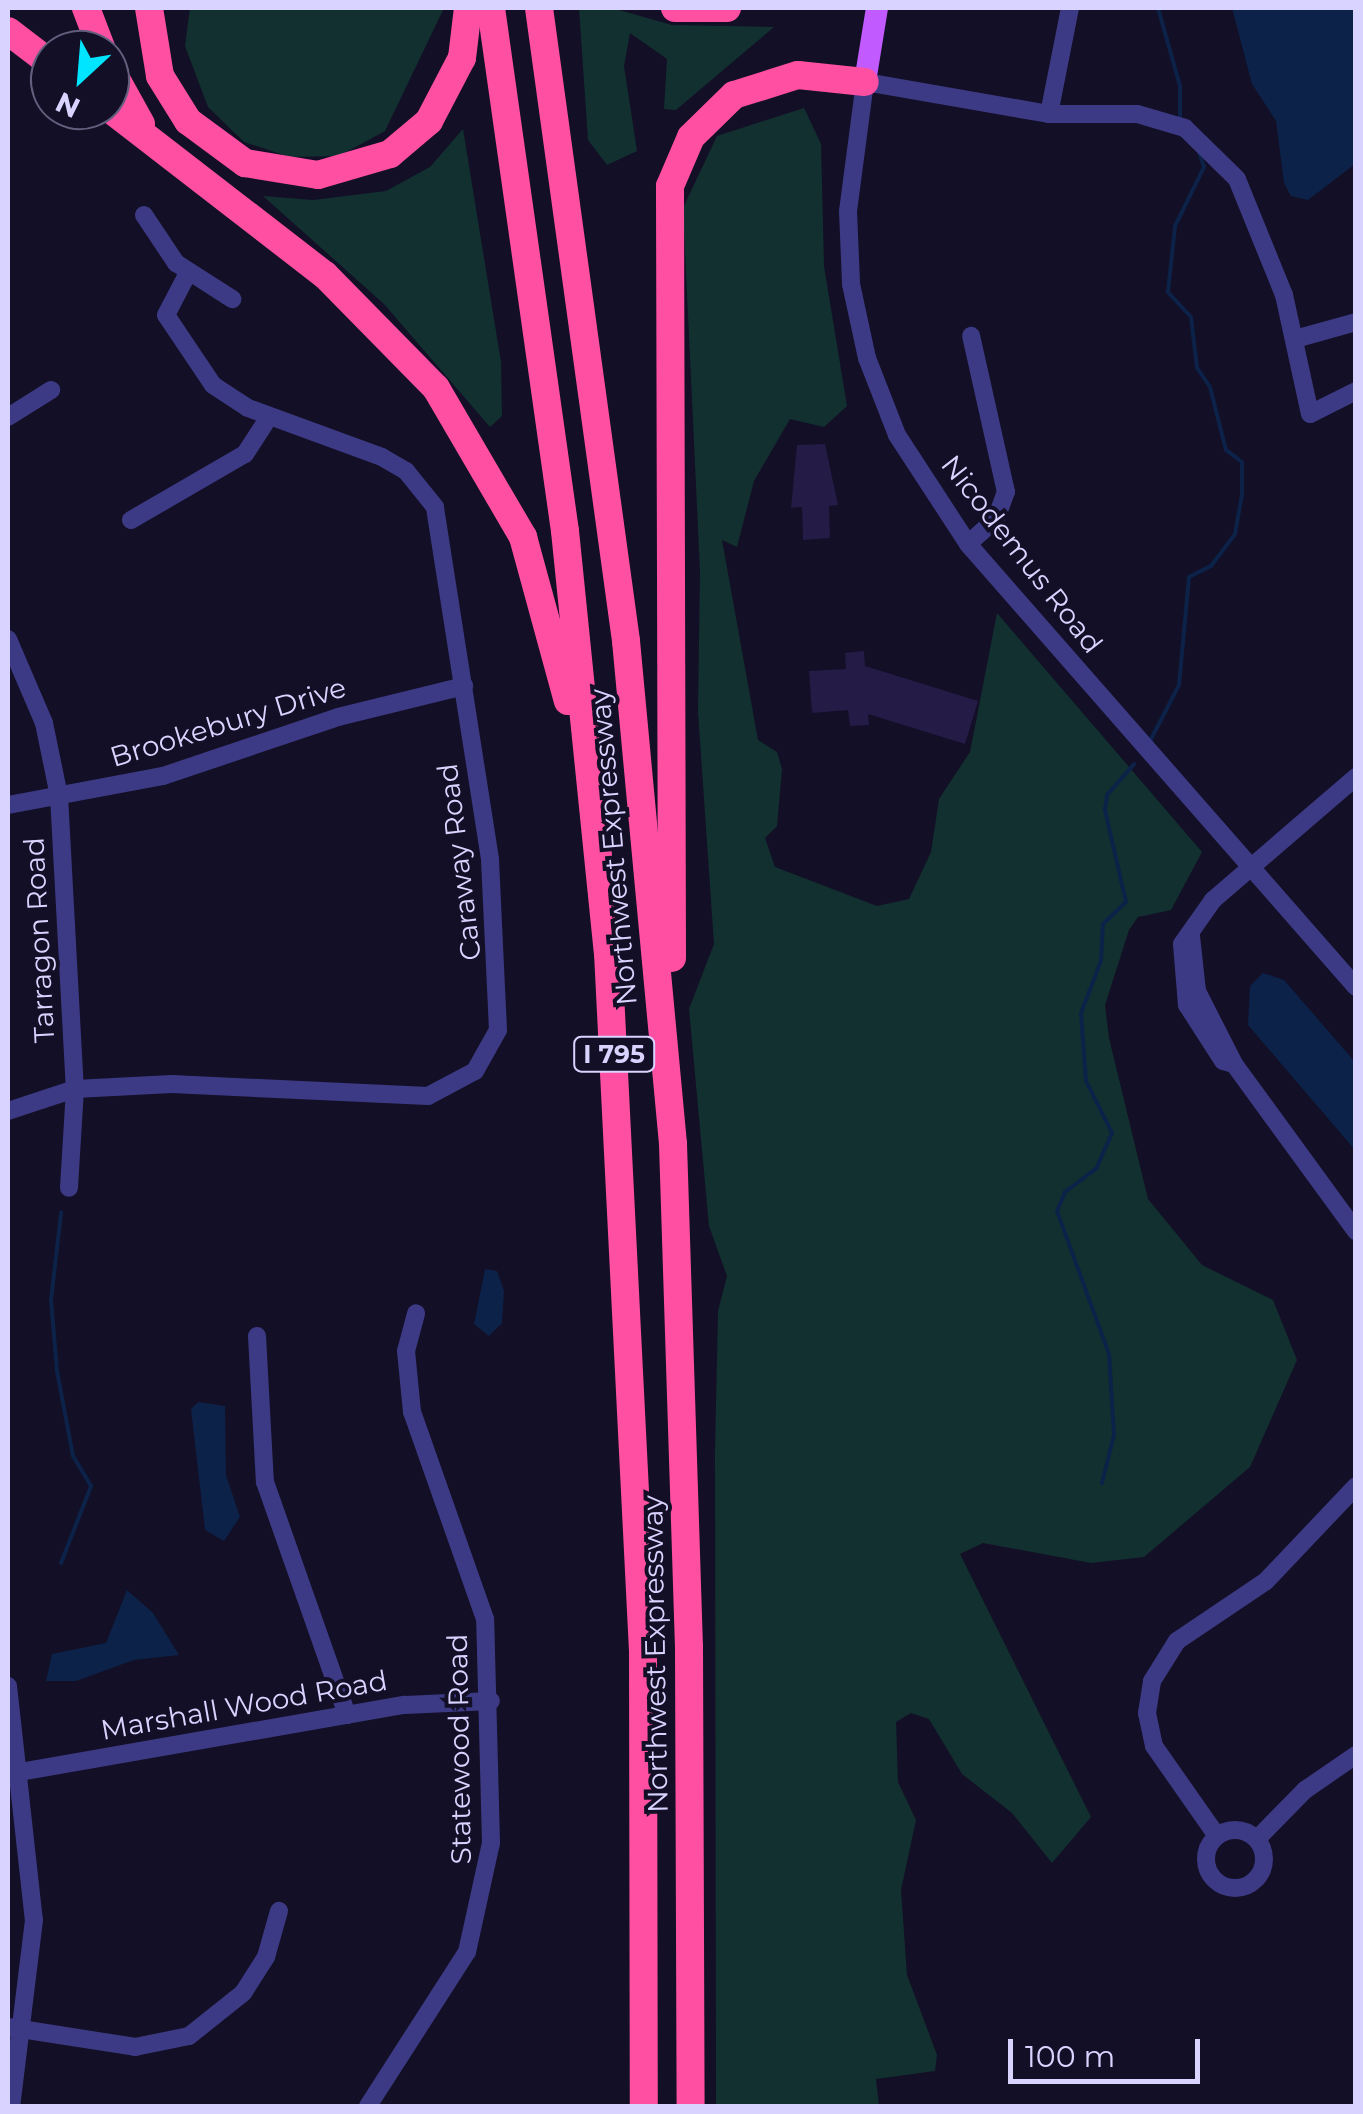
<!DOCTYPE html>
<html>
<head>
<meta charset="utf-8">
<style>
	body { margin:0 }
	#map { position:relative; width:1363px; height:2114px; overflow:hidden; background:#130f26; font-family:Montserrat,sans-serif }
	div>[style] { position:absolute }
	.green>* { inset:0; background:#12302f }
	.water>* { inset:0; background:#0c2248 }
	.stream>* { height:4px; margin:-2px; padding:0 2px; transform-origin:2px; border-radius:2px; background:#0c2248 }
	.building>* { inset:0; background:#241b47 }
	.minor>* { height:18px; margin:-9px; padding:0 9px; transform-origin:9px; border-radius:9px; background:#3d3a85 }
	.minor>.ring { margin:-9px; padding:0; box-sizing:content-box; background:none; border:18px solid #3d3a85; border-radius:50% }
	.major>* { height:22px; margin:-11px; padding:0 11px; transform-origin:11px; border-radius:11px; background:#c25bff }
	.highway>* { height:28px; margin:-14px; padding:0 14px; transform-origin:14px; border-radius:14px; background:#ff4fa3 }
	span { translate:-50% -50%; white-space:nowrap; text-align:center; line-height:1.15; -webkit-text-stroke:8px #130f26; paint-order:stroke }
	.shield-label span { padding:2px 8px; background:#130f26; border:2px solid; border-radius:8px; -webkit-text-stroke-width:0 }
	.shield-label { font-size:25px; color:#d9d4ff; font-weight:700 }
	.street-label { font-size:28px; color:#d9d4ff }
	.frame { position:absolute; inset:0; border:10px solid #d9d4ff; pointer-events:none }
	.north { position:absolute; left:30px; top:30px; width:100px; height:100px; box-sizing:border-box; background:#130f26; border:2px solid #625e7d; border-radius:50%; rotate:206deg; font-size:28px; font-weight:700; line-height:40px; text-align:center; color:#d9d4ff }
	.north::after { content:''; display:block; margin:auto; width:35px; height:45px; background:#00e5ff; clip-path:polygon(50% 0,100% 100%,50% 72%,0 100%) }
	.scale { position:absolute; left:1008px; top:2039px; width:192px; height:45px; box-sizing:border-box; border:5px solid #d9d4ff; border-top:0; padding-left:12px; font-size:30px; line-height:35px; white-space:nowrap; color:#d9d4ff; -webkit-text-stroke:8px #130f26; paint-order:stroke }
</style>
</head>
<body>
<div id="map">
	<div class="green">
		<div style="clip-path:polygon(190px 8px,444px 8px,385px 131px,339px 156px,290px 157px,244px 142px,208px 107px,185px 46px)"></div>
		<div style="clip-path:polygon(579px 8px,612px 8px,672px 25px,774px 27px,676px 110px,664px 109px,667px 59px,630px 33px,624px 66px,637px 151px,607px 165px,588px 140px)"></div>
		<div style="clip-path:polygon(804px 108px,821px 144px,824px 266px,847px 406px,824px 427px,790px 419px,754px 481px,737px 547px,722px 540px,758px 740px,777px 752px,782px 769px,777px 826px,765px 838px,775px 867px,877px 906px,909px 899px,931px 852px,939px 799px,970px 752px,997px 613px,1202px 852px,1171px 910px,1138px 917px,1129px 930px,1105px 1005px,1109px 1038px,1148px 1199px,1202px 1265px,1273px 1300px,1297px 1360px,1250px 1467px,1144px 1557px,1091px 1563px,983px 1543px,960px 1554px,1091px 1817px,1052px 1863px,1012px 1813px,962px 1774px,929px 1719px,911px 1713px,896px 1722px,898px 1782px,916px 1820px,901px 1890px,907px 1975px,937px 2055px,935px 2071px,876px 2079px,879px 2106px,716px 2106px,715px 1451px,718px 1311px,727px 1276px,709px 1226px,689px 1009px,714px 944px,698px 712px,700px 571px,683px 208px,717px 136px)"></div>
		<div style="clip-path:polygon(463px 129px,501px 362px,502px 416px,490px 427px,384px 304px,263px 196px,313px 200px,386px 191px,430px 167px)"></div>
	</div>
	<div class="water">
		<div style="clip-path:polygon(1232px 8px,1355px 8px,1355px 164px,1308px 200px,1291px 196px,1284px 183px,1276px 121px,1252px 84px)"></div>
		<div style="clip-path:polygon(1263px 973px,1284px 980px,1355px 1062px,1355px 1150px,1248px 1025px,1250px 986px)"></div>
		<div style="clip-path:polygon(485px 1269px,497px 1271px,504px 1291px,502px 1323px,489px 1336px,474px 1324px)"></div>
		<div style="clip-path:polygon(198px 1402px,225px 1406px,226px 1475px,240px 1517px,224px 1541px,205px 1530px,191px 1409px)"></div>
		<div style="clip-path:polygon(127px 1590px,153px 1613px,179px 1655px,134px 1660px,76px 1681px,46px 1681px,52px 1654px,106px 1643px)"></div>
	</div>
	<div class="stream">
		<div style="left:1158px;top:8px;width:81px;rotate:74.2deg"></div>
		<div style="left:1180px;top:86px;width:33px;rotate:90deg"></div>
		<div style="left:1149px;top:743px;width:65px;rotate:-62.7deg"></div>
		<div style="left:1179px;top:685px;width:108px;rotate:-84.7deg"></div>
		<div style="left:1189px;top:577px;width:25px;rotate:-27deg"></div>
		<div style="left:1211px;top:566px;width:40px;rotate:-53deg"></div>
		<div style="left:1235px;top:534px;width:39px;rotate:-80deg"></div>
		<div style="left:1242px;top:496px;width:34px;rotate:-90deg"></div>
		<div style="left:1242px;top:462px;width:20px;rotate:-143deg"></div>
		<div style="left:1226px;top:450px;width:65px;rotate:-104.3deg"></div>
		<div style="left:1210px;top:387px;width:23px;rotate:-124deg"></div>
		<div style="left:1197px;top:368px;width:51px;rotate:-96.7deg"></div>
		<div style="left:1191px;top:317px;width:34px;rotate:-133deg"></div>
		<div style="left:1168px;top:292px;width:66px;rotate:-83.9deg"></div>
		<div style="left:1175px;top:226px;width:66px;rotate:-63.8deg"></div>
		<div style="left:1204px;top:167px;width:16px;rotate:-108deg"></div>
		<div style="left:1102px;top:1483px;width:49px;rotate:-76deg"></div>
		<div style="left:1114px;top:1435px;width:81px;rotate:-93.5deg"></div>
		<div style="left:1109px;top:1354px;width:152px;rotate:-110deg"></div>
		<div style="left:1057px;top:1211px;width:21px;rotate:-67deg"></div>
		<div style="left:1065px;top:1192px;width:39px;rotate:-37deg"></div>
		<div style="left:1096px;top:1169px;width:39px;rotate:-66deg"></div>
		<div style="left:1112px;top:1133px;width:58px;rotate:-116.6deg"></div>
		<div style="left:1086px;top:1081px;width:68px;rotate:-94.2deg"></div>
		<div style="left:1081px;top:1013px;width:56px;rotate:-69deg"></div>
		<div style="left:1101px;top:961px;width:37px;rotate:-87deg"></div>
		<div style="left:1103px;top:924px;width:32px;rotate:-44deg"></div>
		<div style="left:1126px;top:902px;width:94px;rotate:-102.9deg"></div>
		<div style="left:1105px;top:810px;width:15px;rotate:-82deg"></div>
		<div style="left:1107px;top:795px;width:41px;rotate:-48.9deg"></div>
		<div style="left:61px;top:1563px;width:83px;rotate:-68.7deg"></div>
		<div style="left:91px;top:1486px;width:35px;rotate:-121deg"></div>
		<div style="left:73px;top:1456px;width:86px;rotate:-100.7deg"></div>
		<div style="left:57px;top:1371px;width:71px;rotate:-94.8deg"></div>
		<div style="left:51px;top:1300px;width:88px;rotate:-83.4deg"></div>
	</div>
	<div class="building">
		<div style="clip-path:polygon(825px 444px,838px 505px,829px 506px,830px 538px,803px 540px,802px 507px,791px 508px,797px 445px)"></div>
		<div style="clip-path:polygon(864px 651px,865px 666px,978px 701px,965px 744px,868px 714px,869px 725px,850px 726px,848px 710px,812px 713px,809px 671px,846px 669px,845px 653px)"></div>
	</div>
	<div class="minor">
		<div style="left:1049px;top:114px;width:108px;rotate:-78.8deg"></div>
		<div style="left:144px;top:215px;width:58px;rotate:56.3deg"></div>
		<div style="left:176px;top:263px;width:67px;rotate:32.7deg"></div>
		<div style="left:1295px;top:339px;width:63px;rotate:-15.6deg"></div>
		<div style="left:1356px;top:391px;width:51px;rotate:153.4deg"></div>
		<div style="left:1310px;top:414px;width:122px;rotate:-102.3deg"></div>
		<div style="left:1284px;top:295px;width:125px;rotate:-112.1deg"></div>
		<div style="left:1237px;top:179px;width:73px;rotate:-135.6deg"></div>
		<div style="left:1185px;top:128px;width:50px;rotate:-163.7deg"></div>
		<div style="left:1137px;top:114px;width:88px;rotate:180deg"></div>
		<div style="left:1049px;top:114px;width:187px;rotate:-170.1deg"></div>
		<div style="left:865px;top:82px;width:130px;rotate:97.5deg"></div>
		<div style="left:848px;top:211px;width:73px;rotate:87.6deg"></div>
		<div style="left:851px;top:284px;width:76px;rotate:77.8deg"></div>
		<div style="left:867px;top:358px;width:83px;rotate:68.7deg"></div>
		<div style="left:897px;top:435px;width:130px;rotate:56.9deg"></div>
		<div style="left:968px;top:544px;width:589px;rotate:48.79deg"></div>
		<div style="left:8px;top:417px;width:51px;rotate:-32.1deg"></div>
		<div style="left:131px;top:520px;width:132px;rotate:-30.1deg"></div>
		<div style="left:245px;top:454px;width:44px;rotate:-57deg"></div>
		<div style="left:968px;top:544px;width:38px;rotate:-42deg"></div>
		<div style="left:996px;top:519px;width:29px;rotate:-70deg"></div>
		<div style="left:1006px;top:492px;width:160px;rotate:-102.6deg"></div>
		<div style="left:8px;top:639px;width:91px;rotate:66.8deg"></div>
		<div style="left:44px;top:723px;width:75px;rotate:78.4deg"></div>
		<div style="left:59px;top:796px;width:293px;rotate:86.9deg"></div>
		<div style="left:75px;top:1089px;width:99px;rotate:93.5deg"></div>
		<div style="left:8px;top:805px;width:158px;rotate:-10.6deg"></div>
		<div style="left:163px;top:776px;width:185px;rotate:-18.6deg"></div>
		<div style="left:338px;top:717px;width:130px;rotate:-13.8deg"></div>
		<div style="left:1191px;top:936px;width:55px;rotate:83.8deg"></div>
		<div style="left:1197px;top:991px;width:82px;rotate:63.1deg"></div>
		<div style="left:1234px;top:1064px;width:207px;rotate:53.9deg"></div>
		<div style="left:1234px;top:1064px;width:11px;rotate:-165deg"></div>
		<div style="left:1223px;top:1061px;width:67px;rotate:-122.7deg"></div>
		<div style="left:1187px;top:1005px;width:61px;rotate:-94.7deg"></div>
		<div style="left:1182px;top:944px;width:54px;rotate:-54.8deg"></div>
		<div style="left:1213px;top:900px;width:189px;rotate:-40.7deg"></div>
		<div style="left:8px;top:1111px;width:71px;rotate:-18.2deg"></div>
		<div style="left:75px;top:1089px;width:97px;rotate:-3deg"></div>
		<div style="left:172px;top:1084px;width:256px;rotate:2.7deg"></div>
		<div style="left:428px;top:1096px;width:53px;rotate:-28deg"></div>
		<div style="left:475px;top:1071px;width:47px;rotate:-60.7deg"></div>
		<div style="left:498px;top:1030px;width:171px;rotate:-92.7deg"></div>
		<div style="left:490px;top:859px;width:356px;rotate:-98.9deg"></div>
		<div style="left:435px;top:507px;width:46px;rotate:-128.9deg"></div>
		<div style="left:406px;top:471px;width:28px;rotate:-150deg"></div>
		<div style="left:382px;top:457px;width:143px;rotate:-159.9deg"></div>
		<div style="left:248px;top:408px;width:42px;rotate:-146.7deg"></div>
		<div style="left:213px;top:385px;width:84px;rotate:-123.9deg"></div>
		<div style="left:166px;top:315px;width:47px;rotate:-62.4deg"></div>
		<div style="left:257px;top:1336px;width:146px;rotate:86.9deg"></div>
		<div style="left:265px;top:1482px;width:247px;rotate:70.6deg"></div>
		<div style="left:8px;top:1686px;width:235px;rotate:83.7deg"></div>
		<div style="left:34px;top:1920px;width:187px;rotate:97deg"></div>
		<div style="left:8px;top:1774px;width:403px;rotate:-9.9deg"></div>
		<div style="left:405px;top:1705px;width:86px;rotate:-2.7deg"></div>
		<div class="ring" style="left:1206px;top:1830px;width:40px;height:40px"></div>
		<div style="left:1217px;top:1836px;width:110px;rotate:-125deg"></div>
		<div style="left:1154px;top:1746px;width:34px;rotate:-102deg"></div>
		<div style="left:1147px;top:1713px;width:32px;rotate:-81deg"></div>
		<div style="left:1152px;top:1681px;width:47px;rotate:-58deg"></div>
		<div style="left:1177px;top:1641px;width:107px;rotate:-34deg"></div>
		<div style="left:1266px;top:1581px;width:131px;rotate:-46.5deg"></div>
		<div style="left:1257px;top:1839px;width:69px;rotate:-45.6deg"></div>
		<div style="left:1305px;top:1790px;width:62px;rotate:-34.5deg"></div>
		<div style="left:8px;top:2027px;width:129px;rotate:8.9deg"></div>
		<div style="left:135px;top:2047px;width:55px;rotate:-11.5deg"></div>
		<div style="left:189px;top:2036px;width:69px;rotate:-38.5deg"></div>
		<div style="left:243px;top:1993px;width:43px;rotate:-57.4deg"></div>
		<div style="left:266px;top:1957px;width:48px;rotate:-74.2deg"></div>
		<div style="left:368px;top:2106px;width:183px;rotate:-57.3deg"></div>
		<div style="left:467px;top:1952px;width:112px;rotate:-77.6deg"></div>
		<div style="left:491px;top:1843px;width:224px;rotate:-91.5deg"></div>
		<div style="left:485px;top:1619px;width:219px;rotate:-109.4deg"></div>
		<div style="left:412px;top:1412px;width:61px;rotate:-95.6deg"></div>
		<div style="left:406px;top:1351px;width:39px;rotate:-75deg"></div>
	</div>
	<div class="major">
		<div style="left:865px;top:82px;width:75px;rotate:-80.8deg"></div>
	</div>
	<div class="highway">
		<div style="left:86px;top:8px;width:45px;rotate:69.1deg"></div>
		<div style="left:149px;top:8px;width:69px;rotate:80.8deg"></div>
		<div style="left:160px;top:76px;width:53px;rotate:58.1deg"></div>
		<div style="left:188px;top:121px;width:71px;rotate:36.4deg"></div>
		<div style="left:245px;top:163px;width:74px;rotate:9.3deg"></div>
		<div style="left:318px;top:175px;width:75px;rotate:-16.3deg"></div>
		<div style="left:390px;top:154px;width:51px;rotate:-40.2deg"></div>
		<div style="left:429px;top:121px;width:71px;rotate:-62.4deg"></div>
		<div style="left:462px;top:58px;width:50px;rotate:-83.2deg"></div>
		<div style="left:491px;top:8px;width:528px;rotate:81.95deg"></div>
		<div style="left:565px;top:531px;width:424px;rotate:84.2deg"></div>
		<div style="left:608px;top:953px;width:700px;rotate:87.13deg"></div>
		<div style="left:643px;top:1652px;width:454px;rotate:89.9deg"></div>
		<div style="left:539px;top:8px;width:639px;rotate:82.17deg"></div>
		<div style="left:626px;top:641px;width:505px;rotate:84.66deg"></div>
		<div style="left:673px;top:1144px;width:503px;rotate:88.18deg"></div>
		<div style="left:689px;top:1647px;width:459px;rotate:89.8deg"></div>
		<div style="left:675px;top:8px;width:52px"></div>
		<div style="left:8px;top:31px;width:53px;rotate:37.3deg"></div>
		<div style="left:110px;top:68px;width:64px;rotate:61deg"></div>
		<div style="left:110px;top:109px;width:272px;rotate:37.7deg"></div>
		<div style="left:325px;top:275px;width:158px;rotate:45.5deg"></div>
		<div style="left:436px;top:388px;width:173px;rotate:59.7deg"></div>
		<div style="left:523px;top:537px;width:170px;rotate:74.7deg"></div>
		<div style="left:672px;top:958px;width:772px;rotate:-90.15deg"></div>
		<div style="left:670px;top:186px;width:53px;rotate:-66.8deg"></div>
		<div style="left:691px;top:137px;width:60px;rotate:-44.3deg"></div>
		<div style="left:734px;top:95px;width:67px;rotate:-17.4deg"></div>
		<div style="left:798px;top:75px;width:67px;rotate:6deg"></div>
	</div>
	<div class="shield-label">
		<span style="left:614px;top:1054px">I 795</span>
	</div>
	<div class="street-label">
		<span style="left:1022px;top:554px;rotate:52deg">Nicodemus Road</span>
		<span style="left:228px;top:722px;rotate:-17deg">Brookebury Drive</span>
		<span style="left:613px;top:847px;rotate:-95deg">Northwest Expressway</span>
		<span style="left:459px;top:862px;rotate:-97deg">Caraway Road</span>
		<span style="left:39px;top:940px;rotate:-93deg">Tarragon Road</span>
		<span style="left:655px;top:1654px;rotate:-91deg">Northwest Expressway</span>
		<span style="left:244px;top:1705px;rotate:-10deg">Marshall Wood Road</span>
		<span style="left:459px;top:1749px;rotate:-91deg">Statewood Road</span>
	</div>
	<div class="frame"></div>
	<div class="north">N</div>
	<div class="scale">100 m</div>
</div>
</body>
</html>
